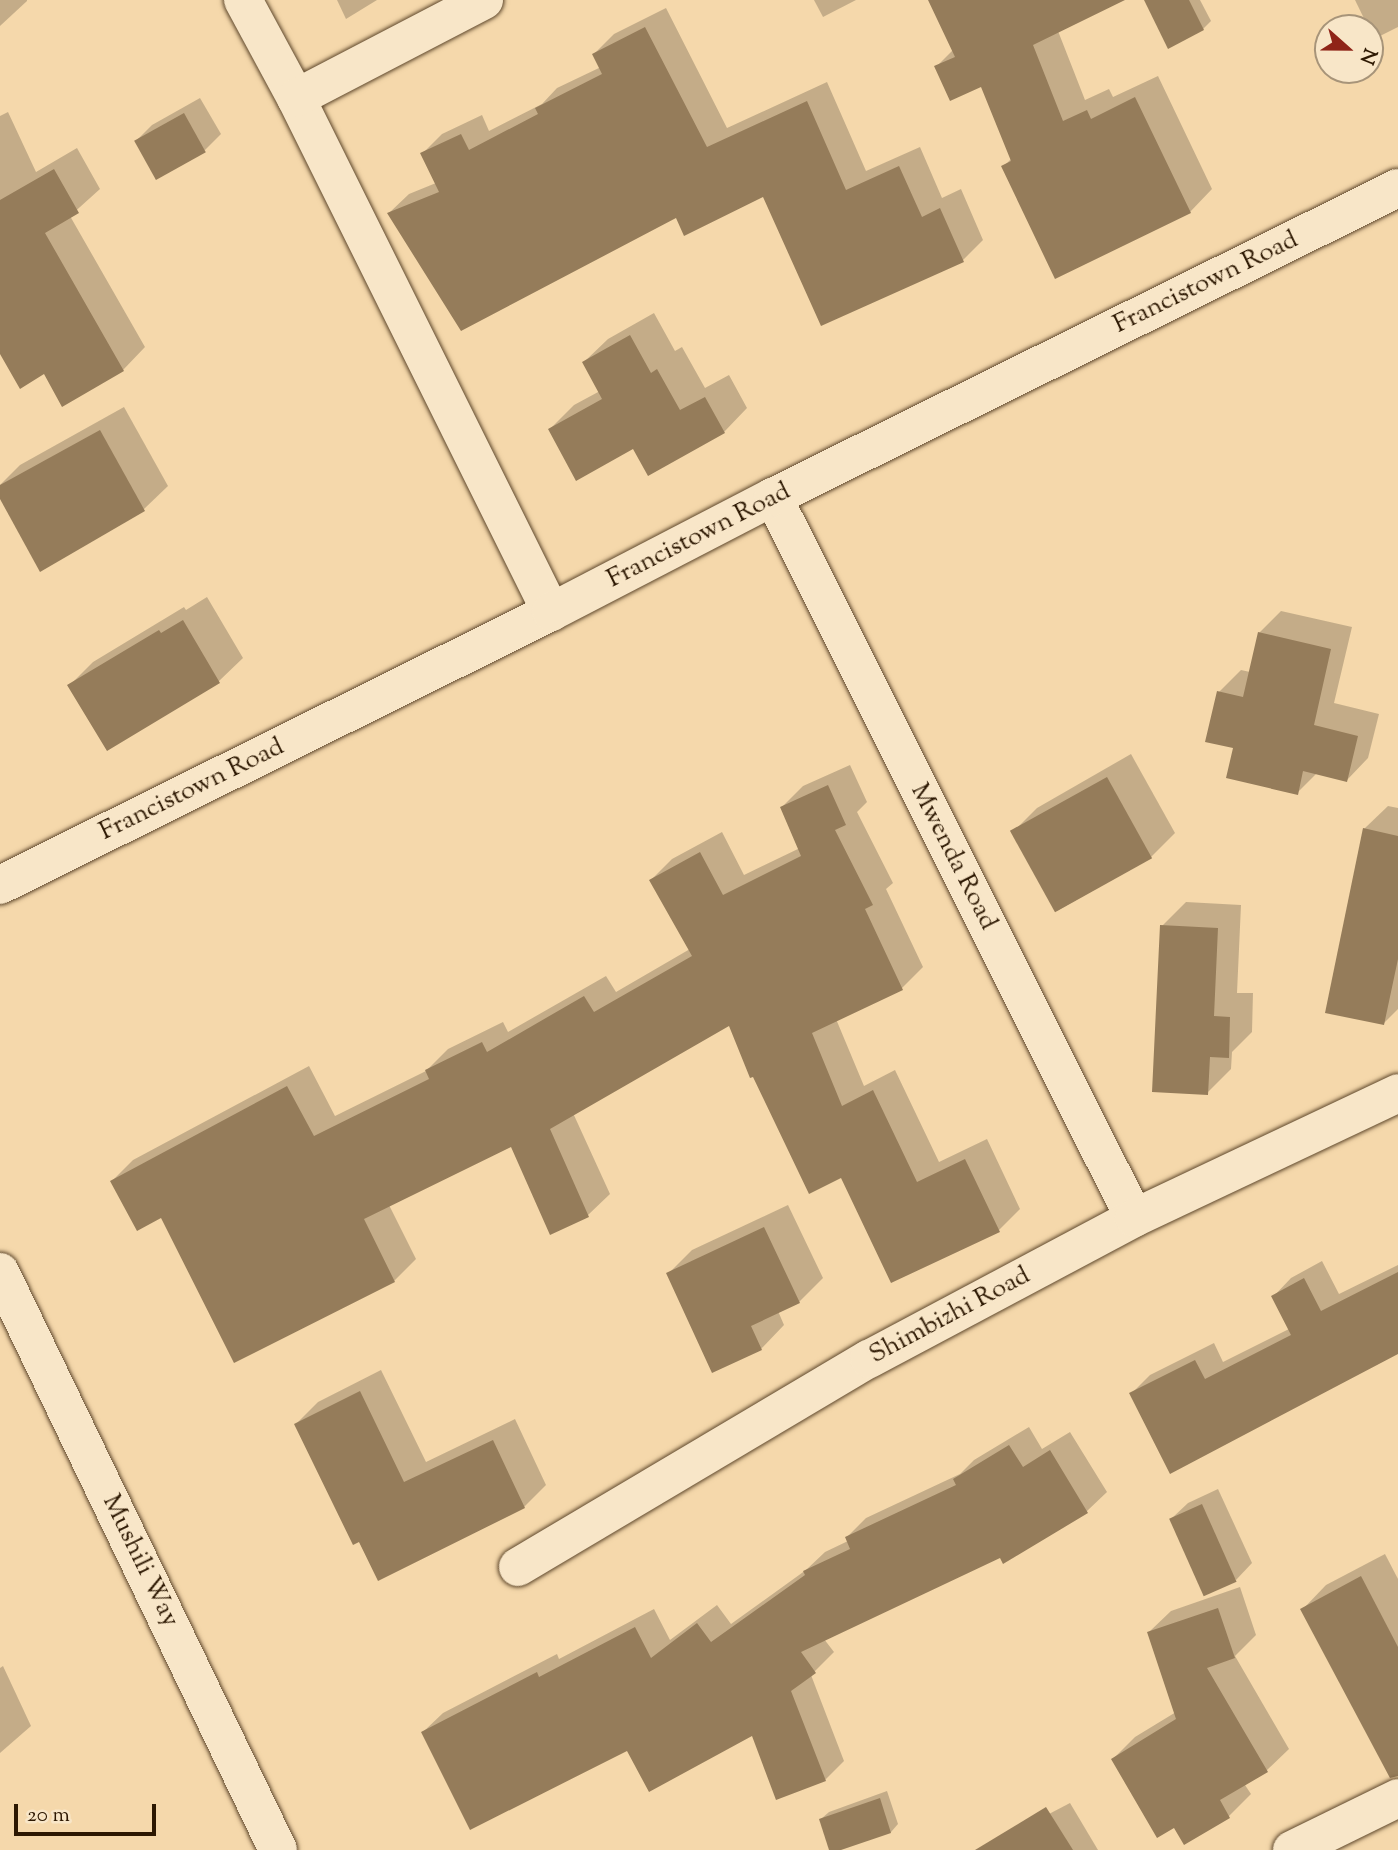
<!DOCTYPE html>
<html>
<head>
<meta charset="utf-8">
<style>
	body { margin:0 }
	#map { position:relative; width:1398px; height:1850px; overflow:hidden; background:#f5d8ab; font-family:"Sorts Mill Goudy",serif }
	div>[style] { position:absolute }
	.shadow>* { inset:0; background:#0003 }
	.building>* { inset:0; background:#957c5a; transform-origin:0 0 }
	.roads { filter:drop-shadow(0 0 2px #5f482c) drop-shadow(0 0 2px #5f482c) }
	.minor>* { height:38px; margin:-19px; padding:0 19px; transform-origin:19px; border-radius:19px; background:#f8e6c8 }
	span { translate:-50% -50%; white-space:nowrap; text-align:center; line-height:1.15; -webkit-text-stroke:5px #f8e6c8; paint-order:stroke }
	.street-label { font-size:26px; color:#2d1802 }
	.north { position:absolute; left:1314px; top:14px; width:70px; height:70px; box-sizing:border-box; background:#f8e6c8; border:2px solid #a79479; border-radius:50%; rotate:111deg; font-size:19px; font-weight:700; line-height:28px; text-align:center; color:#2d1802 }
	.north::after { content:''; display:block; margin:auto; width:24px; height:32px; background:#8f2418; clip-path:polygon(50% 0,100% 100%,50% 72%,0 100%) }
	.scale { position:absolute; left:14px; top:1804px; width:142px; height:32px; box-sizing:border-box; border:4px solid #2d1802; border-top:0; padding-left:9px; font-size:21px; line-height:24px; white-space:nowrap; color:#2d1802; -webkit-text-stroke:5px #f8e6c8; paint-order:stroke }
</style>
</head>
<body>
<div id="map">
	<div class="shadow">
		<div style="clip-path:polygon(0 0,27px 0,27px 1px,0 26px)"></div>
		<div style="clip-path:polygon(337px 0,377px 0,346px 19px)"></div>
		<div style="clip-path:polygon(814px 0,856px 0,823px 17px)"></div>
		<div style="clip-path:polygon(930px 0,1105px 0,1058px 31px,1085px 100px,1109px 89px,1113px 97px,1158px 76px,1212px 189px,1190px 212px,1003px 167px,1012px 158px,982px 85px,937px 66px,953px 50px)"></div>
		<div style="clip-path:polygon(1151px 0,1200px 0,1211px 21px,1203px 29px,1169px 46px)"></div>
		<div style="clip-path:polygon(1355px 0,1398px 0,1398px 27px,1374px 39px)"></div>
		<div style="clip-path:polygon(666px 8px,727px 128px,827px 82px,866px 171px,920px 147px,942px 198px,961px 189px,983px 240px,963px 260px,822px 324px,764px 194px,677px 216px,389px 213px,409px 194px,436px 183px,422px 154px,442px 134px,482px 115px,489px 131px,542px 104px,557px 88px,601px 67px,594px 54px,614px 34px)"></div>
		<div style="clip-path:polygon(200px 98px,221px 134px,205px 150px,136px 141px,152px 125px)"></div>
		<div style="clip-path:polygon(8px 112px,36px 172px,77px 148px,100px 189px,70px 216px,145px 347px,123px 370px,45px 371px,0 351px,0 116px)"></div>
		<div style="clip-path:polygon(654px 313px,675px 351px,682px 347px,705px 388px,729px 375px,747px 408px,724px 432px,633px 447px,550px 429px,574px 405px,600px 391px,584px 362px,608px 339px)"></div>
		<div style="clip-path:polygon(124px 407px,168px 486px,144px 509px,0 495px,0 485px,20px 465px)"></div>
		<div style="clip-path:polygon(207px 597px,243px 658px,219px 681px,107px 749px,69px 686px,93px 662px,184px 607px,186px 610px)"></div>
		<div style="clip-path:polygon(1281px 611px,1352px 627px,1334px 703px,1379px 714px,1368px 758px,1347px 780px,1317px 773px,1297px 793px,1235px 747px,1219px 692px,1241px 670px,1250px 672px,1259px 633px)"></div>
		<div style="clip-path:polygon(1131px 754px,1175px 833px,1151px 857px,1057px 911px,1013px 832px,1037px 808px)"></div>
		<div style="clip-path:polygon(850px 765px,867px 802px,857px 812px,893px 883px,886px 889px,923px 967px,902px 988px,836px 1019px,864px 1086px,895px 1070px,939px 1162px,987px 1139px,1020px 1209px,999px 1230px,842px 1176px,730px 1023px,573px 1113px,610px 1194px,588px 1215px,550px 1233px,512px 1144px,389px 1205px,416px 1259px,394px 1281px,162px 1216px,112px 1181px,133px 1160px,309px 1066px,335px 1116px,426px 1071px,448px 1049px,503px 1022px,508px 1032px,606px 976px,616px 992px,690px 949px,651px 880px,672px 859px,722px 832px,744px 875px,800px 848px,782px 807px,803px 786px)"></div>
		<div style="clip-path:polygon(1388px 806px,1398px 808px,1398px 1009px,1384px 1023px,1364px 829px)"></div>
		<div style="clip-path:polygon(1186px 902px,1241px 905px,1237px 993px,1253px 993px,1252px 1032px,1232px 1052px,1231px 1069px,1207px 1093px,1162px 926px)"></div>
		<div style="clip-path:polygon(788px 1205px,823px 1278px,799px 1302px,778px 1311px,784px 1325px,761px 1349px,668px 1274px,692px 1250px)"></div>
		<div style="clip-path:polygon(1322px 1261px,1339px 1294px,1398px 1265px,1398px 1353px,1131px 1394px,1150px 1375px,1214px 1343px,1223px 1362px,1289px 1329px,1273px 1297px,1291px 1278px)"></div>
		<div style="clip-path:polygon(381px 1370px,426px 1462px,515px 1419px,546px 1485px,524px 1507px,379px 1579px,296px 1424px,318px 1402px)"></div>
		<div style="clip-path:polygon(1029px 1427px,1042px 1449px,1070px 1432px,1107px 1492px,1087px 1511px,1004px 1561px,1000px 1556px,824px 1639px,834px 1652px,811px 1675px,844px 1761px,825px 1780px,753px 1734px,628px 1748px,423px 1732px,443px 1713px,557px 1654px,559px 1659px,654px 1609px,670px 1640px,717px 1605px,731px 1624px,806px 1570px,825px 1552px,848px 1541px,847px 1537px,866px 1518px,960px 1474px,974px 1460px)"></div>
		<div style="clip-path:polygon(1218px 1489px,1252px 1563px,1236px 1580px,1171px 1519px,1188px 1503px)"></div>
		<div style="clip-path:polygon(1385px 1554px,1398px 1579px,1398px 1747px,1303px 1609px,1326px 1585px)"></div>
		<div style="clip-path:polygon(1240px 1587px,1256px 1635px,1235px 1656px,1289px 1749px,1267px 1770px,1245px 1785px,1251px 1794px,1229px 1816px,1184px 1842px,1175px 1826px,1113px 1759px,1135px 1737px,1176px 1712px,1149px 1632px,1171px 1611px)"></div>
		<div style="clip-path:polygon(3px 1666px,31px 1726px,0 1753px,0 1668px)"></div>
		<div style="clip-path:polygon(887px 1791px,898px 1824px,891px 1832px,830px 1850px,821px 1819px,829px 1812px)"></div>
		<div style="clip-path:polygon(1070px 1803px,1098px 1850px,980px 1850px)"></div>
	</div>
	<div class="building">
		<div style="clip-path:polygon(928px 0,1125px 0,1033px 45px,1063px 121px,1087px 110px,1091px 119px,1135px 97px,1191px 213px,1055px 279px,1001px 166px,1011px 161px,981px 87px,950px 101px,934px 66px,955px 57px)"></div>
		<div style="clip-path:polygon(1144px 0,1189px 0,1204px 30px,1168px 49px)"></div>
		<div style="clip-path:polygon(645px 27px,707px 147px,807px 101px,846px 190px,899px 166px,922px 217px,940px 208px,964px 262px,821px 326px,763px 197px,684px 236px,676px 218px,461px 331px,387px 213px,439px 192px,420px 153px,461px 134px,469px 150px,538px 114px,535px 108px,602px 74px,592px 54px)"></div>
		<div style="left:184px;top:113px;width:45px;height:57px;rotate:61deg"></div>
		<div style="clip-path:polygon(54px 169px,79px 213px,45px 233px,124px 371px,62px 407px,44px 374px,20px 389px,0 354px,0 200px)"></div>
		<div style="clip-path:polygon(630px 335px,651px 373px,657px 369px,680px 410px,705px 397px,725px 433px,648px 476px,633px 449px,576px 481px,548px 429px,602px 399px,582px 362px)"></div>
		<div style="clip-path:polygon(100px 430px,145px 511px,40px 572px,0 499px,0 485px)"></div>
		<div style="clip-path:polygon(183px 620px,220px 683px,107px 751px,67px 685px,159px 630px,161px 633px)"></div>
		<div style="clip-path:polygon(1258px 632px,1331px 649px,1314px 725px,1358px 736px,1347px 782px,1303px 771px,1298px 795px,1226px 778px,1233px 748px,1205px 742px,1217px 691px,1243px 697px)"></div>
		<div style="left:1107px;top:777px;width:93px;height:111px;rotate:61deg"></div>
		<div style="clip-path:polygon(828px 785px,846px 825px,835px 830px,873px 905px,865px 909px,903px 990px,812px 1033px,842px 1106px,873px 1090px,917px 1182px,965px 1159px,1000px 1232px,891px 1283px,841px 1178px,809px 1194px,753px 1077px,750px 1078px,729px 1026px,550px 1129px,589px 1217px,550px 1235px,511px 1147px,364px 1219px,395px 1282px,234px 1363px,161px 1218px,137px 1231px,110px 1181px,287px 1086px,314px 1136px,429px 1079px,425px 1070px,482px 1042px,487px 1052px,584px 996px,594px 1012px,692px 956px,649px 880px,700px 852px,723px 895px,801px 856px,780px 807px)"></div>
		<div style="clip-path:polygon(1363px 828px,1398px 836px,1398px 959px,1384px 1025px,1325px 1013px)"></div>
		<div style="clip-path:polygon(1160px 925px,1218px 928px,1214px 1016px,1230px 1017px,1229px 1058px,1210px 1057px,1208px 1095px,1152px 1092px)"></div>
		<div style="clip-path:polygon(764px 1227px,800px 1303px,751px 1326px,762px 1350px,712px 1373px,666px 1273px)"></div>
		<div style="clip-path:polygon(1398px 1272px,1398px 1354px,1170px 1474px,1129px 1393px,1195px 1360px,1205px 1379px,1291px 1335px,1271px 1296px,1304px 1278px,1321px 1311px)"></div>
		<div style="clip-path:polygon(360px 1391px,404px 1482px,493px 1440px,525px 1508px,378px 1581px,359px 1542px,353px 1545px,294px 1424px)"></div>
		<div style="clip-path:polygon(1009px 1445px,1023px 1467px,1050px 1450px,1088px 1513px,1003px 1564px,1000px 1558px,801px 1652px,816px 1673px,791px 1691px,826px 1781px,776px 1800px,752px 1736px,649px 1792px,627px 1751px,470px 1830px,421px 1732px,537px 1672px,539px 1677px,635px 1627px,651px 1658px,697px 1623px,711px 1642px,805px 1575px,803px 1571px,850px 1549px,845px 1537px,956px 1485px,953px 1479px)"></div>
		<div style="left:1202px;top:1504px;width:85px;height:36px;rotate:66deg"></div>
		<div style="clip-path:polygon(1361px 1576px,1398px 1647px,1398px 1776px,1390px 1778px,1300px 1609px)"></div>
		<div style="clip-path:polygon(1218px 1608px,1235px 1658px,1207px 1668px,1268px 1772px,1220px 1800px,1230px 1818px,1184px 1845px,1174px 1828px,1157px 1838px,1111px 1759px,1176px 1719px,1147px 1632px)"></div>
		<div style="clip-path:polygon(880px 1798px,891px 1833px,841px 1850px,829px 1850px,819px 1819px)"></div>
		<div style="clip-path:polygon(1046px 1807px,1073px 1850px,975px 1850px)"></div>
	</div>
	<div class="roads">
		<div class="minor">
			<div style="left:243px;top:0;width:111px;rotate:61.6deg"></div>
			<div style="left:296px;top:98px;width:574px;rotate:63.61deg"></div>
			<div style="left:296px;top:98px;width:212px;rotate:-27.5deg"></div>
			<div style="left:773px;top:497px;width:806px;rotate:63.4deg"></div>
			<div style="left:0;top:885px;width:615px;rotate:-26.36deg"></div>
			<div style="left:551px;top:612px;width:250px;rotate:-27.4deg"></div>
			<div style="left:773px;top:497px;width:697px;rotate:-26.31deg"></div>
			<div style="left:0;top:1272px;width:641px;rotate:64.31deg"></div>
			<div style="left:518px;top:1567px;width:408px;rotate:-30.7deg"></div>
			<div style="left:869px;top:1359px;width:300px;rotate:-28deg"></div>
			<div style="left:1134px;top:1218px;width:292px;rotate:-25.3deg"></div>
			<div style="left:1292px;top:1850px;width:118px;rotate:-26.1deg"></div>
		</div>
	</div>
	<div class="street-label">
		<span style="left:1206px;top:283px;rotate:-26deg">Francistown Road</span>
		<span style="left:699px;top:536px;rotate:-27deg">Francistown Road</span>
		<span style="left:192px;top:790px;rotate:-26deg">Francistown Road</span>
		<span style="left:953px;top:857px;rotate:63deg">Mwenda Road</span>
		<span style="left:950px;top:1316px;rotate:-28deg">Shimbizhi Road</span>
		<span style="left:140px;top:1561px;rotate:64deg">Mushili Way</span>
	</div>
	<div class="north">N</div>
	<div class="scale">20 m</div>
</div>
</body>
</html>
